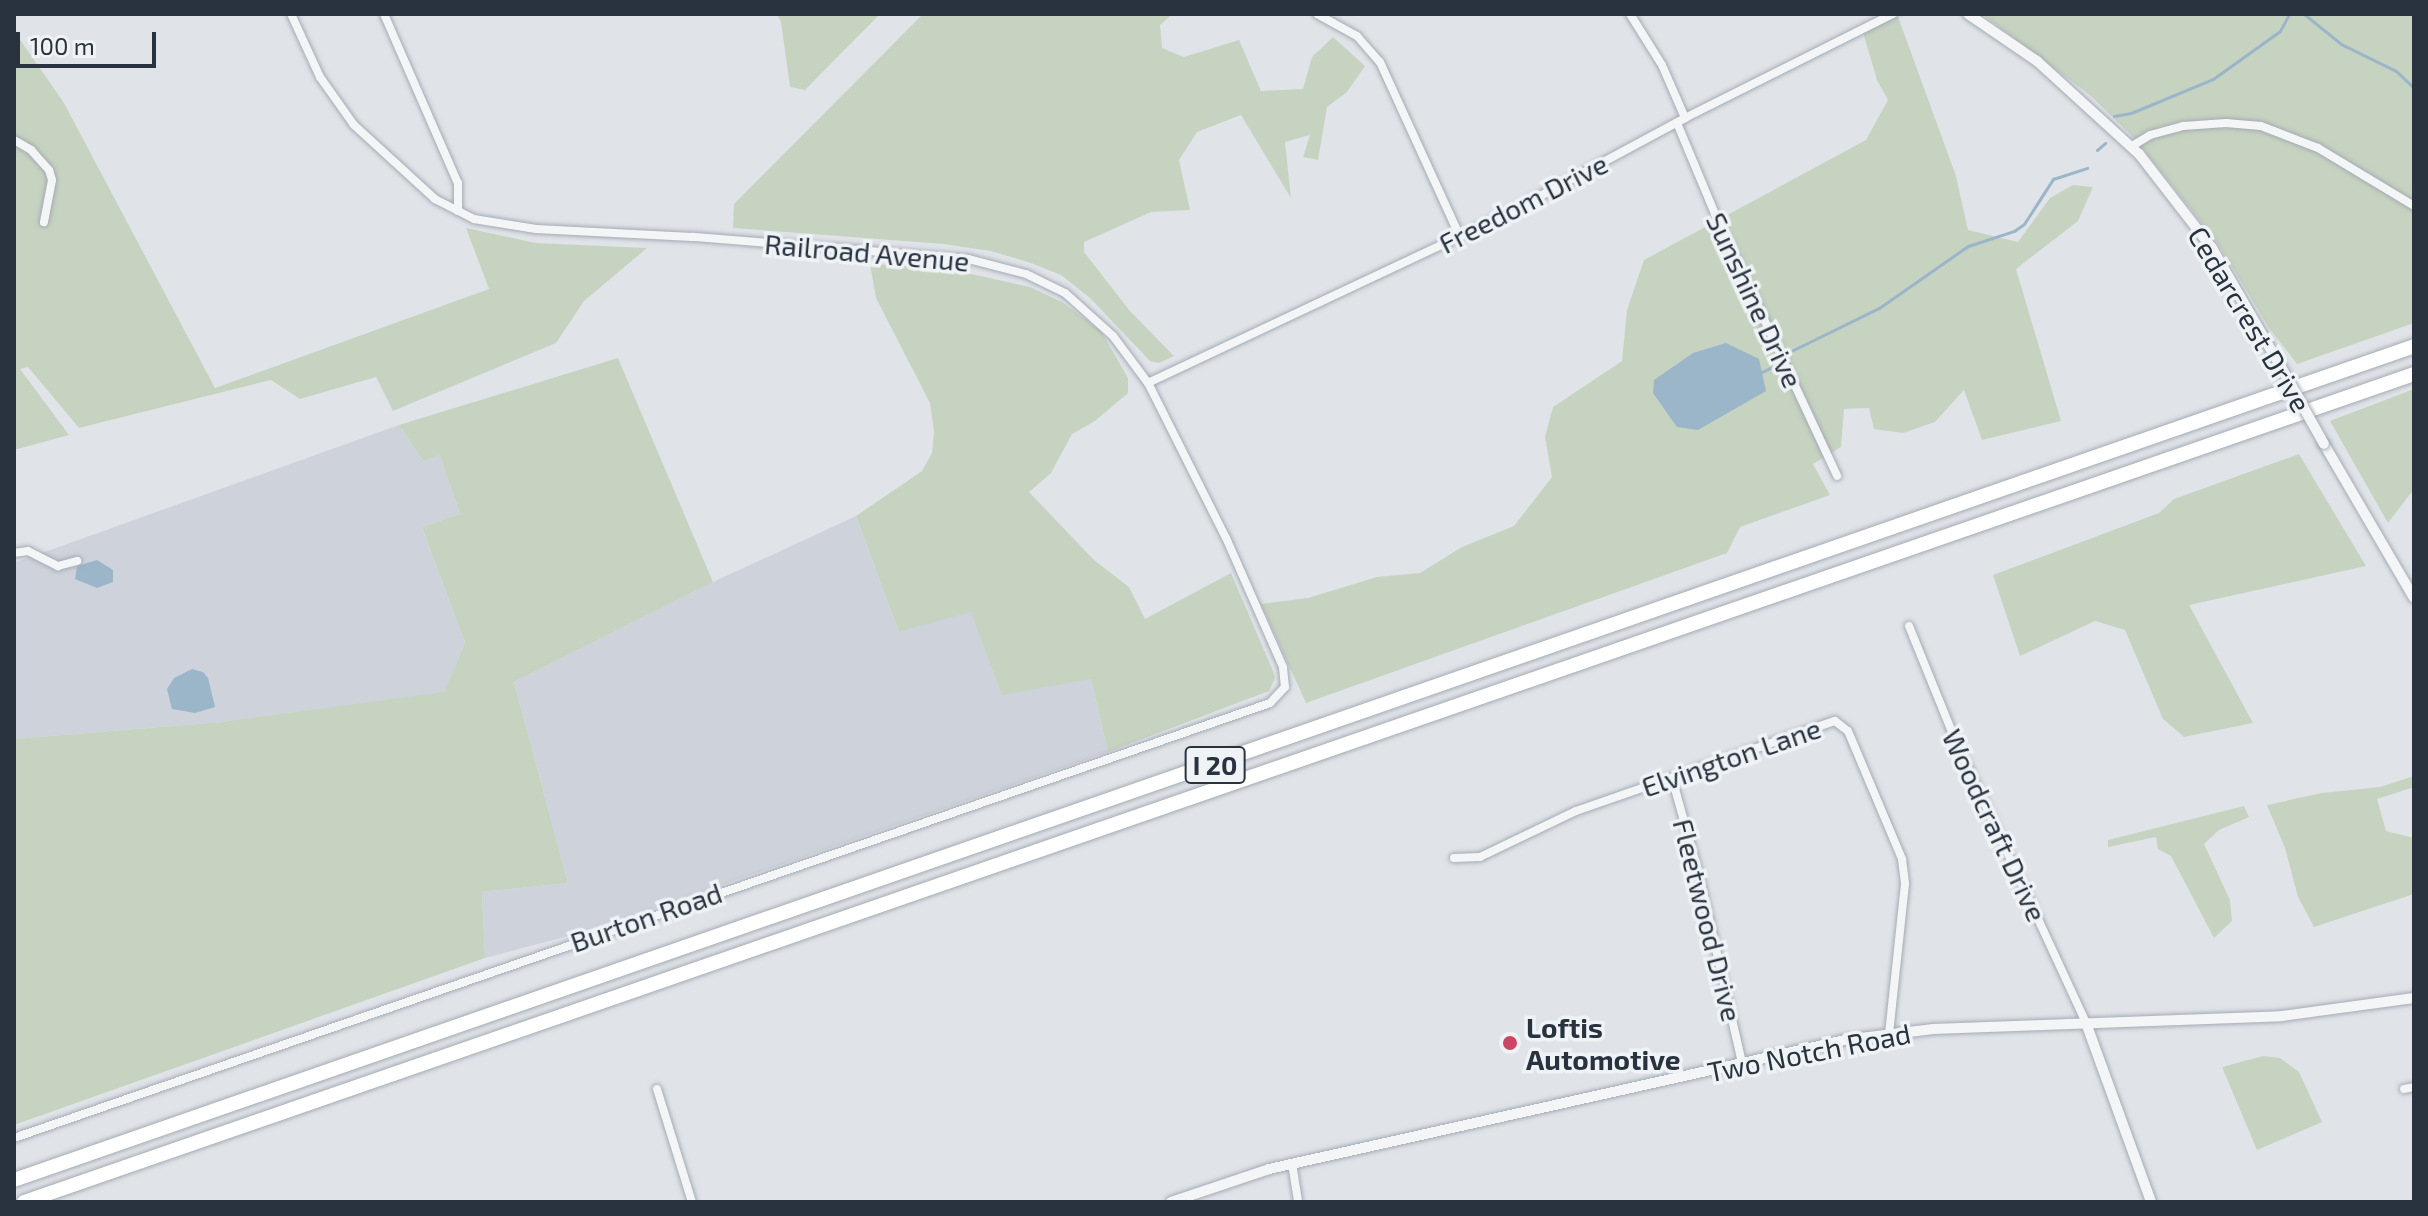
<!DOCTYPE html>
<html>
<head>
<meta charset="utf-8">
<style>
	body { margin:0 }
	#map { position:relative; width:2428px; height:1216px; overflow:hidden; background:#e0e4e9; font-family:"Exo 2",sans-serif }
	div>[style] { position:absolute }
	.built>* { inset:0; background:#ced3db }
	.green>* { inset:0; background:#c7d3c1 }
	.water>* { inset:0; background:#9bb5c9 }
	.stream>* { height:3px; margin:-1.5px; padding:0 1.5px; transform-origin:1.5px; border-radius:1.5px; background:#9bb5c9 }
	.roads { filter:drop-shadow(0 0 2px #a5abb3) drop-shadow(0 0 2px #a5abb3) }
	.minor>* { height:8px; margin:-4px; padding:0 4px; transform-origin:4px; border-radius:4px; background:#f3f5f7 }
	.tertiary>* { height:10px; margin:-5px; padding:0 5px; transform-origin:5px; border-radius:5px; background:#f3f5f7 }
	.motorway>* { height:14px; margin:-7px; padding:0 7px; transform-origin:7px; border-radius:7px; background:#fff }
	.bridges { filter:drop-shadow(0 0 2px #a5abb3) drop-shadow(0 0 2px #a5abb3) }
	.tertiary-bridge>* { height:10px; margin:-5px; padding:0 5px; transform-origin:5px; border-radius:5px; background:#f3f5f7 }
	.dots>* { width:22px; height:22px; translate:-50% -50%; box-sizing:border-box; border:4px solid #eff3f6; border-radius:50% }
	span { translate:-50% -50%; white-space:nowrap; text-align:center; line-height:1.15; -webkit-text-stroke:7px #eff3f6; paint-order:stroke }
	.shield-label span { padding:2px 6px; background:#eff3f6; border:2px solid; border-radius:6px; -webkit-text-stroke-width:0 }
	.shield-label { font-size:26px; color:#293340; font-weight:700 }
	.street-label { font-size:28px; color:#293340 }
	.poi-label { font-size:28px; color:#293340; font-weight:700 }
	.left { translate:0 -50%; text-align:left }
	.frame { position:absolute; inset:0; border:16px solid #293340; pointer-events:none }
	.scale { position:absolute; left:16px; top:32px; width:140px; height:36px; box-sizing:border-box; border:4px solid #293340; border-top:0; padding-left:10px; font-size:24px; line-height:28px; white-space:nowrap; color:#293340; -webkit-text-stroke:6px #eff3f6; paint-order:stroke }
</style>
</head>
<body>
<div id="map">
	<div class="built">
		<div style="clip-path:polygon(399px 425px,423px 461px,440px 454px,460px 514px,422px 527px,465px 643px,444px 693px,221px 722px,14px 739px,14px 563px)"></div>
		<div style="clip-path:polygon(856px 516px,899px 632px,971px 611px,1091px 679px,1108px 752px,591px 930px,485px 958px,482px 892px,568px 883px,514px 682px,713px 582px)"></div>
	</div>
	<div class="green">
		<div style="clip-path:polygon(777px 14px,880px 14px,805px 90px,790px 87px,781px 22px)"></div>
		<div style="clip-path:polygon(923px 14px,1173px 14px,1160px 25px,1162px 48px,1184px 57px,1239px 40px,1261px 91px,1303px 89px,1312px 57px,1333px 37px,1365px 66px,1347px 92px,1327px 107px,1318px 160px,1303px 157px,1310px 135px,1285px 142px,1291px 198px,1241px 115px,1197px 132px,1179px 160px,1190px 210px,1151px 212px,1084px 242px,1084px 252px,1130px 311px,1174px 356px,1159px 363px,1150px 361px,1090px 298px,1061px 275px,1031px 263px,991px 251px,943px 244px,733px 228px,734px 204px)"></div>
		<div style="clip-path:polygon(1893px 14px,1897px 14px,1956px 176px,1968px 230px,2018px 242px,2050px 198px,2073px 185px,2093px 187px,2078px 221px,2016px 269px,2061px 421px,1982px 440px,1964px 390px,1935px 422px,1903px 433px,1874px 429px,1869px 408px,1844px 409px,1841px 447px,1813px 464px,1830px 495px,1740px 527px,1727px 553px,1306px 703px,1261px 604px,1308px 598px,1377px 577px,1420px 573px,1462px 547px,1514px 526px,1552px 477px,1545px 437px,1553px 407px,1622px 361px,1627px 310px,1644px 260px,1866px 140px,1888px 100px,1877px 80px,1862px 29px)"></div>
		<div style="clip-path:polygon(1982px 14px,2414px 14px,2414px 323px,2297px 364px,2269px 328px,2219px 245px,2137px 141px,2091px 96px)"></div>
		<div style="clip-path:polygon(14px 31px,64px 103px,215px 388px,489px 289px,466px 228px,536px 243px,647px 248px,584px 301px,556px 343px,393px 411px,376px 377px,300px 399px,271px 380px,79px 428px,28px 367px,20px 369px,69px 435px,14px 450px)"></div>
		<div style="clip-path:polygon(870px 264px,940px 267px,1030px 287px,1062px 302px,1101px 331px,1128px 378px,1128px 393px,1095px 421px,1072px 434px,1051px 473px,1029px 492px,1094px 560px,1129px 587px,1145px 619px,1231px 573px,1273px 671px,1275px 678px,1269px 691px,1108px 752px,1091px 679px,1002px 695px,971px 612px,899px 632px,856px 516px,922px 471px,932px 453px,934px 432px,930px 403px,876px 298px)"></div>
		<div style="clip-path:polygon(618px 358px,713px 582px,514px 682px,568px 883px,482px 892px,485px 958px,14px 1125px,14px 739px,221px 722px,444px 692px,465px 643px,422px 527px,460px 514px,440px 455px,423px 461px,399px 425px)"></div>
		<div style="clip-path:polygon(2414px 389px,2414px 489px,2388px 523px,2330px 421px)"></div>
		<div style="clip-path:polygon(2299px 454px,2366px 566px,2189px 605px,2253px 723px,2184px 737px,2163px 719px,2125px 630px,2095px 621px,2020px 656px,1993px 575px,2159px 513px,2174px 499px)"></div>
		<div style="clip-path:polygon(2414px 776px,2414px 787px,2377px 799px,2386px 831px,2414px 838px,2414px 894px,2314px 927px,2298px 897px,2285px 848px,2267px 805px,2322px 793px,2380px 787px)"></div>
		<div style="clip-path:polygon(2244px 806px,2249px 817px,2219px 830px,2204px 844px,2230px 900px,2232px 921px,2214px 938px,2171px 856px,2158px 849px,2156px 837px,2108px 847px,2108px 840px)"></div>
		<div style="clip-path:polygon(2263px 1056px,2280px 1058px,2299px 1072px,2322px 1122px,2257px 1150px,2222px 1067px)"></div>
	</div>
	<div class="water">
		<div style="clip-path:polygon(1726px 343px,1759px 359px,1766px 391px,1698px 430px,1677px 427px,1653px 393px,1654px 380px,1693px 353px)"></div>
		<div style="clip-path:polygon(97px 560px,113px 570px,113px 582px,97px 588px,75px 579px,77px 566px)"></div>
		<div style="clip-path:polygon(192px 669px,203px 672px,208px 678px,215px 707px,195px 713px,172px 709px,167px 689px,174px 678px)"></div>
	</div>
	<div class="stream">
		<div style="left:2304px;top:14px;width:48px;rotate:39deg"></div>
		<div style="left:2341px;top:44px;width:61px;rotate:26.1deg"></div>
		<div style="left:2396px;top:71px;width:25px;rotate:43deg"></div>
		<div style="left:2114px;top:116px;width:17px;rotate:-10deg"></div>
		<div style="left:2131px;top:113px;width:89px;rotate:-22.5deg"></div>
		<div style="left:2213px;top:79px;width:82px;rotate:-35.6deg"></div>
		<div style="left:2280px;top:31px;width:19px;rotate:-62deg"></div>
		<div style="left:2097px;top:150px;width:11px;rotate:-41deg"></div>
		<div style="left:1783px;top:355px;width:107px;rotate:-26.1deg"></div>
		<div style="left:1879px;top:308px;width:108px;rotate:-34.9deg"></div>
		<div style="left:1968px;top:246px;width:48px;rotate:-18.1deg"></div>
		<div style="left:2014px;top:231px;width:12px;rotate:-35deg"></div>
		<div style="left:2024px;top:224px;width:54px;rotate:-57.2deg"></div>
		<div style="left:2053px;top:179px;width:36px;rotate:-18deg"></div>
		<div style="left:1760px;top:373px;width:13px;rotate:-27deg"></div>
	</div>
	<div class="roads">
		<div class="minor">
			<div style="left:384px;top:14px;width:184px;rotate:66.4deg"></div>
			<div style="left:458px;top:183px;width:28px;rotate:90deg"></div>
			<div style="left:1317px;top:14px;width:46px;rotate:28.8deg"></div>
			<div style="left:1357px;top:36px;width:35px;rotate:49deg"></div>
			<div style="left:1380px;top:62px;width:192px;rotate:65.4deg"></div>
			<div style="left:1630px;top:14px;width:60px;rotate:57.9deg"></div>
			<div style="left:1662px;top:65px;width:58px;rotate:66.5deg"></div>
			<div style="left:1677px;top:123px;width:99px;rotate:67.3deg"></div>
			<div style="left:1715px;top:214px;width:289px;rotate:65deg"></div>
			<div style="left:14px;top:140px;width:20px;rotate:30deg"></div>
			<div style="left:31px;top:150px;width:27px;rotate:48deg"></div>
			<div style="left:49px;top:170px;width:10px;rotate:73deg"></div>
			<div style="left:52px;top:180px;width:43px;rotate:100.8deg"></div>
			<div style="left:2132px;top:146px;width:21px;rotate:-31deg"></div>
			<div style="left:2150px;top:135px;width:34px;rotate:-15deg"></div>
			<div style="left:2183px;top:126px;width:43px;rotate:-4deg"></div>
			<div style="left:2226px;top:123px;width:35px;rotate:5deg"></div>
			<div style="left:2261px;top:126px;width:61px;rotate:21.1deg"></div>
			<div style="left:2318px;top:148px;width:112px;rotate:31.1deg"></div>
			<div style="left:1148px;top:383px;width:395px;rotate:-25.2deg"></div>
			<div style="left:1505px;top:215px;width:204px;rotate:-28.3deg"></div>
			<div style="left:1685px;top:118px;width:233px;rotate:-26.6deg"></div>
			<div style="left:14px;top:553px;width:14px;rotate:-8deg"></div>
			<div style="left:28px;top:551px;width:34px;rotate:27deg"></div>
			<div style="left:58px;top:566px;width:20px;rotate:-15deg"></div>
			<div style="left:1909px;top:626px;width:120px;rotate:67.9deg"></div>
			<div style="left:1954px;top:737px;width:315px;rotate:65.2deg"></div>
			<div style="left:1672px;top:778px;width:101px;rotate:74.4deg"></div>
			<div style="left:1699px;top:875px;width:192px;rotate:77.1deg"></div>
			<div style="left:1454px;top:858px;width:26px;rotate:-2deg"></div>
			<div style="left:1480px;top:857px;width:106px;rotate:-25.6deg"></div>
			<div style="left:1576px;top:811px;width:274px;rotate:-19.2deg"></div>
			<div style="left:1835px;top:721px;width:16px;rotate:38deg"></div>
			<div style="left:1848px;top:731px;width:139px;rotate:67.1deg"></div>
			<div style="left:1902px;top:859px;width:25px;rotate:83deg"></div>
			<div style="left:1905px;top:884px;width:150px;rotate:96.1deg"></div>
			<div style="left:657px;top:1089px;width:118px;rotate:72.8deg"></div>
			<div style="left:2404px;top:1089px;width:10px;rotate:-11deg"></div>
			<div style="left:14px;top:1138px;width:1329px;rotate:-19.1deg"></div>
			<div style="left:1270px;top:703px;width:22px;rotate:-47deg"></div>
			<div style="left:1285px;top:687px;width:20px;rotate:-96deg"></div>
			<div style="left:1283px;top:667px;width:141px;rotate:-113.8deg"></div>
			<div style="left:1226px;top:538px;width:174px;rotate:-116.7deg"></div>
			<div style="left:1148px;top:383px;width:59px;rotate:-126.7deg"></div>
			<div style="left:1113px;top:336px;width:64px;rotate:-138.1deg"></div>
			<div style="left:1065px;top:293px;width:43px;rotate:-154deg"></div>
			<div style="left:1026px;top:274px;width:60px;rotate:-165.5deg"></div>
			<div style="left:968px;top:259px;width:277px;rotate:-175.4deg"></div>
			<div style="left:692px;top:237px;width:156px;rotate:-177.1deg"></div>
			<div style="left:536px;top:229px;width:63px;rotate:-170.8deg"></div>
			<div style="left:474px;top:219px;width:44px;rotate:-152.9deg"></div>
			<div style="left:435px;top:199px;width:110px;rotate:-137.6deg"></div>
			<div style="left:354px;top:125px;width:59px;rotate:-125.3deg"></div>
			<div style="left:320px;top:77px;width:69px;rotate:-114.7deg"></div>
			<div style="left:1292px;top:1163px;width:39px;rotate:81deg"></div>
		</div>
		<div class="tertiary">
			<div style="left:1968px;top:14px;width:83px;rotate:34.3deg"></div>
			<div style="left:2037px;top:61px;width:138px;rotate:42.4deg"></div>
			<div style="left:2139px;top:154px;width:119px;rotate:52.2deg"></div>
			<div style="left:2212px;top:248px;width:129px;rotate:59.9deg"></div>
			<div style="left:2324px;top:444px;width:178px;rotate:59.7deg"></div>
			<div style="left:2086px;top:1023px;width:190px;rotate:70deg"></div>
			<div style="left:1171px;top:1202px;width:103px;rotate:-18.6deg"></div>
			<div style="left:1269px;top:1169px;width:590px;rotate:-12.62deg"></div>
			<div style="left:1845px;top:1040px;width:89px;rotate:-7.1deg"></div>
			<div style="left:1933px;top:1029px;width:349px;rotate:-2.1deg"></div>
			<div style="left:2282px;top:1016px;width:133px;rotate:-7.8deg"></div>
		</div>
		<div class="motorway">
			<div style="left:14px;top:1180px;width:2541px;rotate:-19.16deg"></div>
			<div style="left:24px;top:1202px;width:2529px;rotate:-19.11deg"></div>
		</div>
	</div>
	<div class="bridges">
		<div class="tertiary-bridge">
			<div style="left:2277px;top:360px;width:96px;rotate:60.8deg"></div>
		</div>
	</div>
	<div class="dots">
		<div style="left:1510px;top:1043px;background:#cd4664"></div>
	</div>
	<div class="shield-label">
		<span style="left:1215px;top:765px">I 20</span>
	</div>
	<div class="street-label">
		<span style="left:1523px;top:203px;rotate:-27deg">Freedom Drive</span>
		<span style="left:867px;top:252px;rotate:5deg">Railroad Avenue</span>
		<span style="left:1755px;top:300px;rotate:65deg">Sunshine Drive</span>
		<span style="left:2250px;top:319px;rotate:59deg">Cedarcrest Drive</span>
		<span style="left:1731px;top:757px;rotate:-19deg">Elvington Lane</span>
		<span style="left:1995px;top:825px;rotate:65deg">Woodcraft Drive</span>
		<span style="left:646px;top:917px;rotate:-19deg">Burton Road</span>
		<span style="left:1708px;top:920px;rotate:76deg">Fleetwood Drive</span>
		<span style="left:1809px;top:1052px;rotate:-11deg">Two Notch Road</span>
	</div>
	<div class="poi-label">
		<span class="left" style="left:1526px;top:1043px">Loftis<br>Automotive</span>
	</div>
	<div class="frame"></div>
	<div class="scale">100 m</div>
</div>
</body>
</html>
